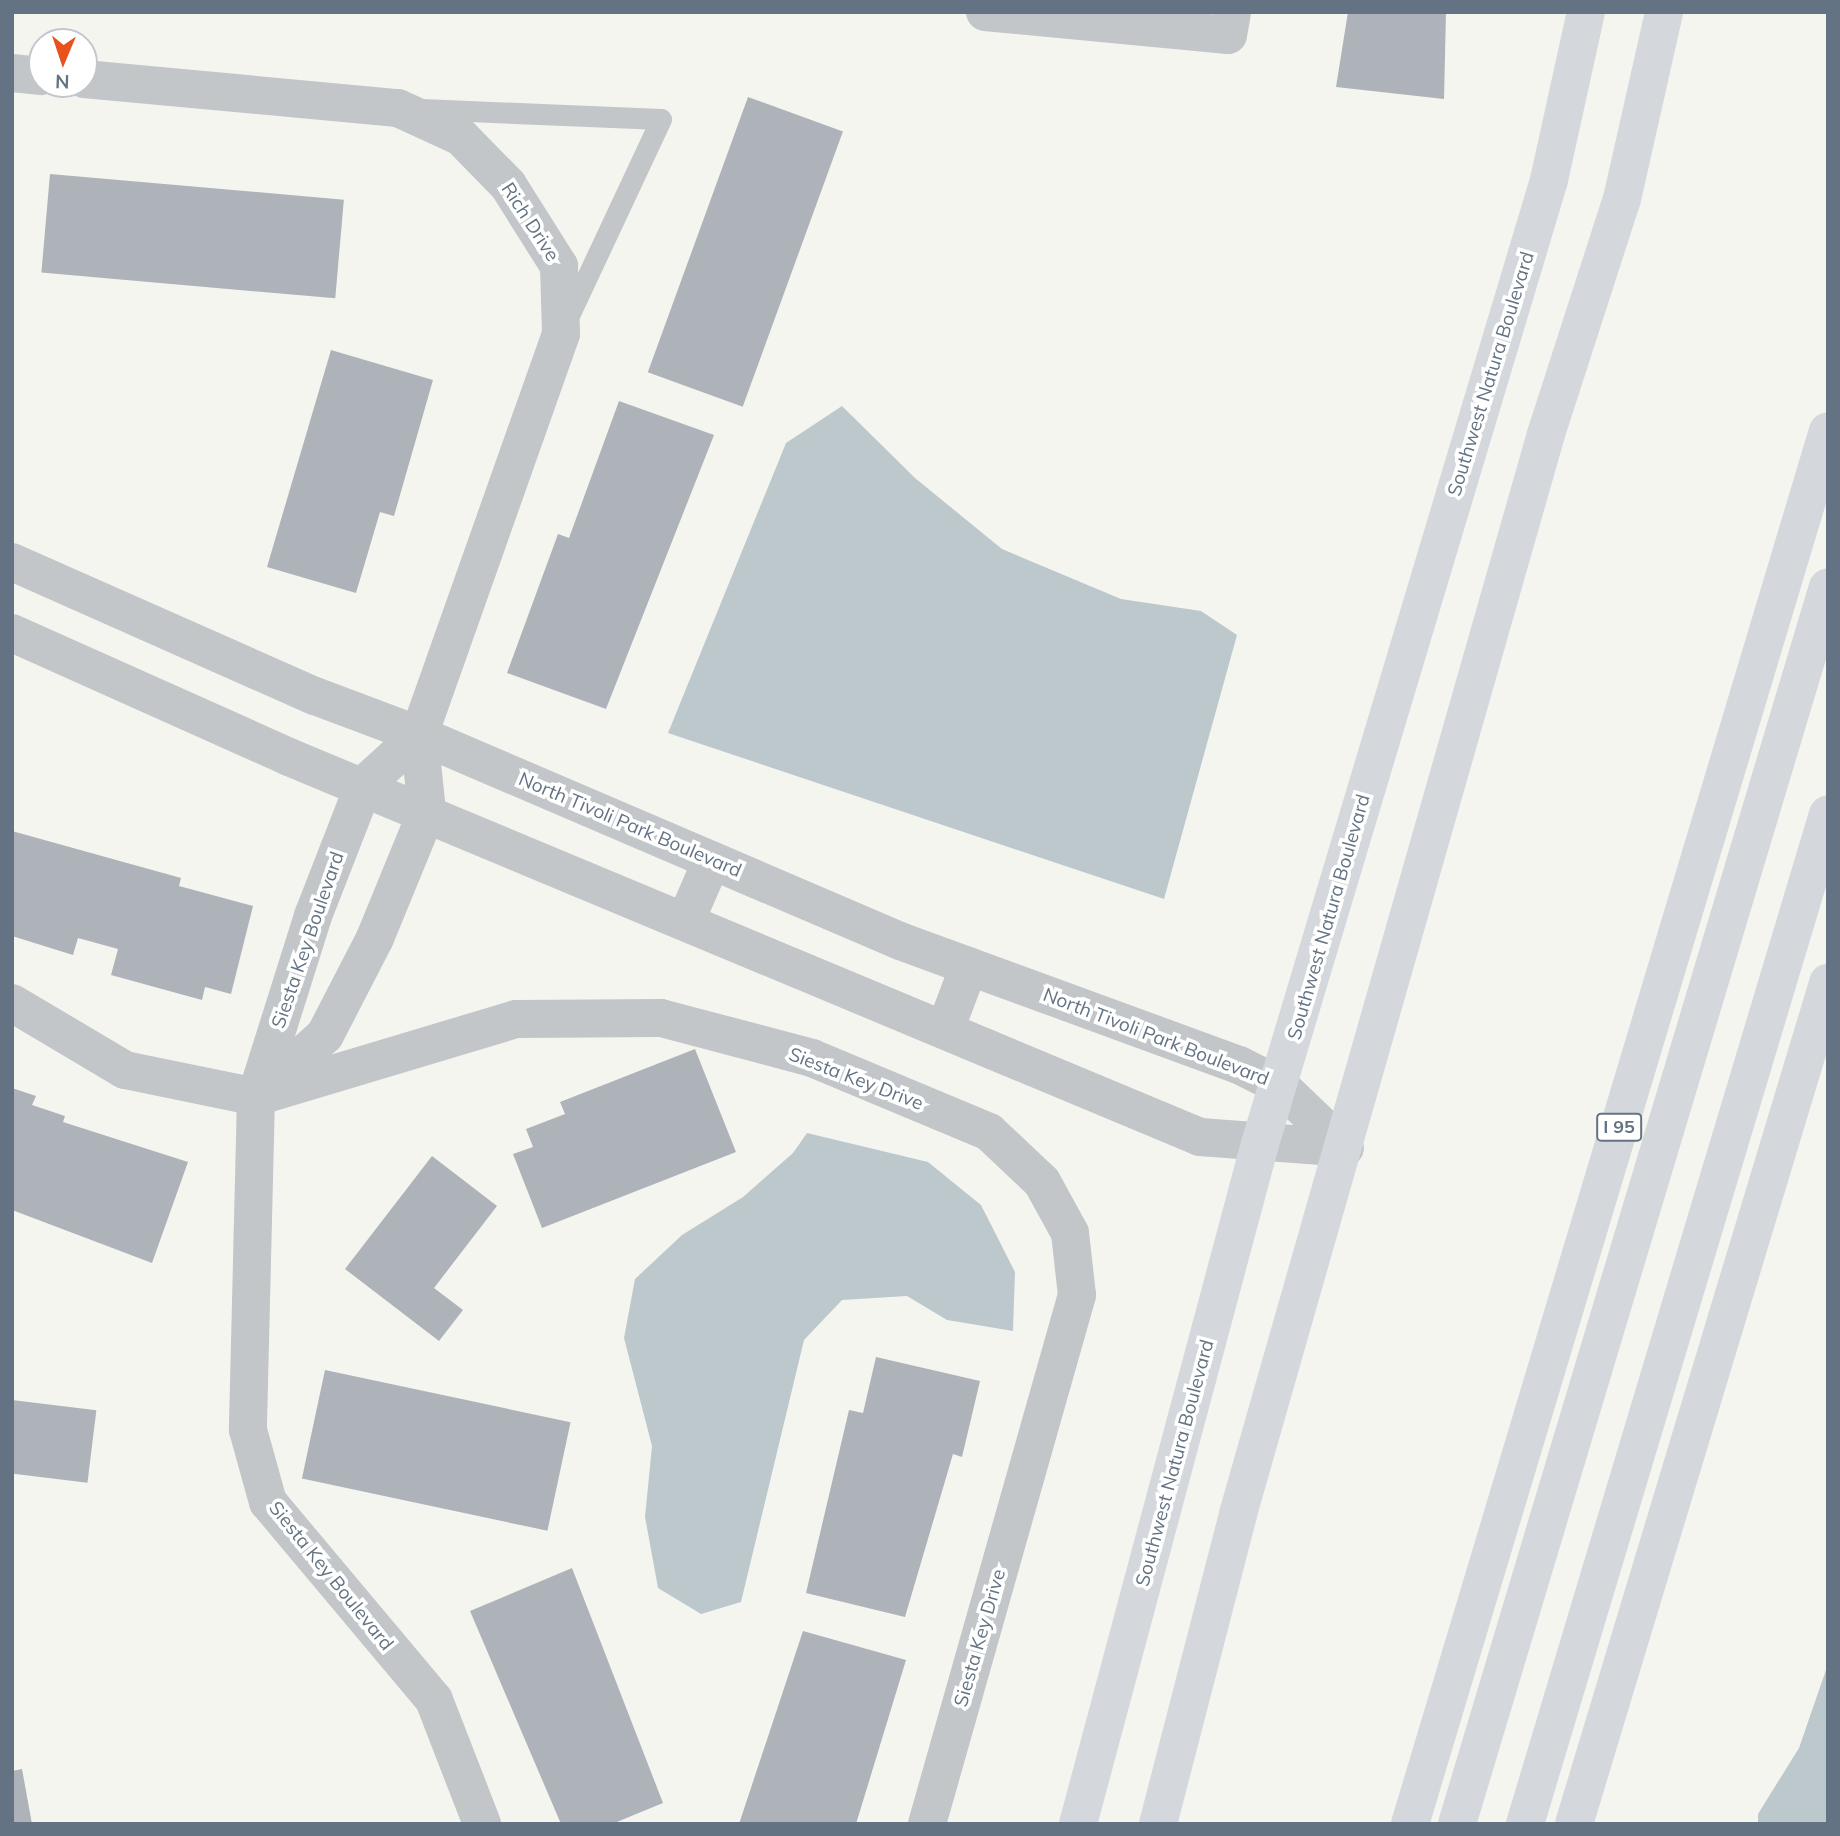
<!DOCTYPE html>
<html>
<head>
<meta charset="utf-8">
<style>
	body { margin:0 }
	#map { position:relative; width:1840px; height:1836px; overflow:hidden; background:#f5f5f0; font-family:Mulish,sans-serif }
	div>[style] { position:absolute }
	.water>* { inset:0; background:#bdc8cd }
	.building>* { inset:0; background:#adb3b9; transform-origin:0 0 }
	.lane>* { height:21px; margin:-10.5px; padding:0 10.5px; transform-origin:10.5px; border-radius:10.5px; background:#c2c6c9 }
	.street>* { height:38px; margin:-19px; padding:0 19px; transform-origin:19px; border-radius:19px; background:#c2c6c9 }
	.secondary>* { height:38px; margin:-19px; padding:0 19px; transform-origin:19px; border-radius:19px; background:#d4d8dc }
	.highway>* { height:38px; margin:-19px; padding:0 19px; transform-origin:19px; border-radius:19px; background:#d4d8dc }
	span { translate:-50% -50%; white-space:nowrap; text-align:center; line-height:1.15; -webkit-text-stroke:7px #fff; paint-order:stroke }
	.shield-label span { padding:2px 5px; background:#fff; border:2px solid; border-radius:5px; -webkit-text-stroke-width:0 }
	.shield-label { font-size:18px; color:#637383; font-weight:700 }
	.street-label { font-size:19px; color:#637383 }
	.frame { position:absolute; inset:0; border:14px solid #637383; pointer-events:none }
	.north { position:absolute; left:28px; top:28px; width:70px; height:70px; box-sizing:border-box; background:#fff; border:2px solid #c1c7cd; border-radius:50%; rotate:182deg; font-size:19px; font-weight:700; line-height:28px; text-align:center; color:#637383 }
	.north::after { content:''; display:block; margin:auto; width:24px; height:32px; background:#e8521d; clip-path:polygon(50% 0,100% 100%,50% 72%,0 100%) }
</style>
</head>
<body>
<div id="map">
	<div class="water">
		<div style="clip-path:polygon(842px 406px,915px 478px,1002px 549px,1121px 599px,1201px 611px,1237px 635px,1164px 899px,668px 733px,786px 443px)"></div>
		<div style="clip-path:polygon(807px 1133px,928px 1162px,981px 1205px,1015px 1272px,1013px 1331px,947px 1320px,907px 1296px,842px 1300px,804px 1340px,741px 1602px,701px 1614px,658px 1588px,645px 1517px,652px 1446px,624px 1338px,635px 1279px,682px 1235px,743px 1197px,793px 1153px)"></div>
		<div style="clip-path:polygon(1828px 1664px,1828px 1824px,1758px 1824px,1758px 1814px,1799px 1748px)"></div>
	</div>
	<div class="building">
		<div style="clip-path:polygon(1348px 12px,1446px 12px,1444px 99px,1336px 87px)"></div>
		<div style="left:748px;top:97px;width:101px;height:293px;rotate:20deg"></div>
		<div style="left:50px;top:174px;width:295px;height:99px;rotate:5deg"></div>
		<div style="clip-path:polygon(331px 350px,433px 380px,394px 516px,380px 512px,356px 593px,267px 567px)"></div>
		<div style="clip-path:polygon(619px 401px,714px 435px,606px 709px,507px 673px,558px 534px,569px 538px)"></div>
		<div style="clip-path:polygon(12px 831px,181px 878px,179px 886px,253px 906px,231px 994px,205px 987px,202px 1000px,111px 975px,118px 949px,78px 938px,73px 955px,12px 936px)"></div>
		<div style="clip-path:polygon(695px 1049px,736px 1152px,542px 1228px,513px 1154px,533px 1147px,526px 1129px,565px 1114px,560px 1102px)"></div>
		<div style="clip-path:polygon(12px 1088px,36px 1096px,32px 1105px,65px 1116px,63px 1122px,188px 1162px,152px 1263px,12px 1210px)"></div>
		<div style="clip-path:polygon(432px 1156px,497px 1206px,434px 1288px,463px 1310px,439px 1341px,345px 1269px)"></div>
		<div style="clip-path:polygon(876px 1357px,980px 1381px,962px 1457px,953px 1454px,905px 1617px,806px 1593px,849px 1410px,863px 1413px)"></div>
		<div style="left:325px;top:1370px;width:251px;height:111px;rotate:12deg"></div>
		<div style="left:12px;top:1400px;width:85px;height:73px;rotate:7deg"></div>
		<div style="clip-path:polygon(572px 1568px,663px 1803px,612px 1824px,561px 1824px,470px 1611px)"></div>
		<div style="clip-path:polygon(803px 1631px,906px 1660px,856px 1824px,739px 1824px)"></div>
		<div style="clip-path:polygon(22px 1769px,32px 1824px,12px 1824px,12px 1771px)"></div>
	</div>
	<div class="lane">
		<div style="left:421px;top:109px;width:240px;rotate:2.4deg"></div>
		<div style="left:661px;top:119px;width:222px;rotate:115.1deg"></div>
	</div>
	<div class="street">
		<div style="left:985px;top:12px;width:244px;rotate:5.4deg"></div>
		<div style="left:1228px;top:35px;width:23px;rotate:-80deg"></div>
		<div style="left:12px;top:73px;width:30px;rotate:6deg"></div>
		<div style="left:84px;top:79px;width:315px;rotate:5.3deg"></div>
		<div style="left:398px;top:108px;width:69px;rotate:24.7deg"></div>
		<div style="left:461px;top:137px;width:67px;rotate:45.6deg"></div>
		<div style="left:508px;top:185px;width:96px;rotate:57.8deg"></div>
		<div style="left:559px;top:266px;width:68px;rotate:88.3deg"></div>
		<div style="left:561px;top:334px;width:425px;rotate:109.5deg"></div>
		<div style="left:419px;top:735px;width:74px;rotate:137.7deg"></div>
		<div style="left:364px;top:785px;width:141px;rotate:111.3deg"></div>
		<div style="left:313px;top:916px;width:190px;rotate:107.5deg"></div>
		<div style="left:256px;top:1097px;width:333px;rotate:91.4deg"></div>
		<div style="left:248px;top:1430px;width:75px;rotate:74.5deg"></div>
		<div style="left:268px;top:1502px;width:258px;rotate:50deg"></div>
		<div style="left:434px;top:1700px;width:133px;rotate:68.8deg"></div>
		<div style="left:12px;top:562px;width:331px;rotate:23.9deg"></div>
		<div style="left:315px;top:696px;width:111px;rotate:20.6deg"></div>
		<div style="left:419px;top:735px;width:523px;rotate:23.18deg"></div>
		<div style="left:900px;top:941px;width:361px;rotate:20.1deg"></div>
		<div style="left:1239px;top:1065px;width:45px;rotate:26.6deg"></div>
		<div style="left:1279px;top:1085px;width:91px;rotate:43.7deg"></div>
		<div style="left:12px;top:633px;width:303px;rotate:24.1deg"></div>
		<div style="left:289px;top:757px;width:987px;rotate:22.64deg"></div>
		<div style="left:1200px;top:1137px;width:145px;rotate:4.3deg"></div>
		<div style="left:686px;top:920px;width:65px;rotate:-66.6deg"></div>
		<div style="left:12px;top:1003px;width:131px;rotate:30.7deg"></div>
		<div style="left:125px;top:1070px;width:134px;rotate:11.6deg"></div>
		<div style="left:256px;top:1097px;width:271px;rotate:-16.7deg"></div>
		<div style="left:516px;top:1019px;width:145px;rotate:-0.4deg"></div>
		<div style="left:661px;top:1018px;width:156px;rotate:14.8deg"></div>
		<div style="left:812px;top:1058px;width:192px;rotate:22.7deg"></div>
		<div style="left:989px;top:1132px;width:73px;rotate:43.3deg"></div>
		<div style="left:1042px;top:1182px;width:58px;rotate:61.2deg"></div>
		<div style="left:1070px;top:1233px;width:62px;rotate:83.6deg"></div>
		<div style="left:1077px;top:1295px;width:550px;rotate:105.83deg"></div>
		<div style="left:945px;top:1030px;width:68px;rotate:-69.4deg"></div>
		<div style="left:264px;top:1090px;width:82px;rotate:-42deg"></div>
		<div style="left:325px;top:1035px;width:109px;rotate:-62.7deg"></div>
		<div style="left:375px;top:938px;width:137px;rotate:-67.7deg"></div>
		<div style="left:427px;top:811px;width:76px;rotate:-96deg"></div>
	</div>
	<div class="secondary">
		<div style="left:1078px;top:1824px;width:704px;rotate:-75.02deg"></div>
		<div style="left:1260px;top:1144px;width:1006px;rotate:-73.31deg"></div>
		<div style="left:1549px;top:180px;width:172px;rotate:-77.6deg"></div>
		<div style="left:1158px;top:1824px;width:320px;rotate:-75.5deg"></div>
		<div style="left:1238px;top:1514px;width:1123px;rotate:-74.08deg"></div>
		<div style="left:1546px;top:434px;width:247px;rotate:-72.1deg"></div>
		<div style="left:1622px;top:199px;width:192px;rotate:-77.3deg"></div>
	</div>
	<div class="highway">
		<div style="left:1410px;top:1824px;width:1454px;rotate:-73.3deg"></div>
		<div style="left:1457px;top:1824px;width:1291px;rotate:-73.31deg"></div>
		<div style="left:1525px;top:1824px;width:1054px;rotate:-73.3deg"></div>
		<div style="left:1574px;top:1824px;width:879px;rotate:-73.19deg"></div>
	</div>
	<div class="shield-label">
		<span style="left:1619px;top:1127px">I 95</span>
	</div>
	<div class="street-label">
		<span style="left:530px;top:222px;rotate:57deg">Rich Drive</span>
		<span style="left:1491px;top:374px;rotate:-73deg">Southwest Natura Boulevard</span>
		<span style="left:630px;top:825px;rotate:23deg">North Tivoli Park Boulevard</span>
		<span style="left:1329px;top:917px;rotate:-74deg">Southwest Natura Boulevard</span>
		<span style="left:308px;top:940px;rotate:-71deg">Siesta Key Boulevard</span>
		<span style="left:1156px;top:1037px;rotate:21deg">North Tivoli Park Boulevard</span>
		<span style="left:856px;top:1079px;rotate:21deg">Siesta Key Drive</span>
		<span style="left:1175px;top:1463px;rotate:-75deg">Southwest Natura Boulevard</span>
		<span style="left:331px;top:1576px;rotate:51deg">Siesta Key Boulevard</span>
		<span style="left:980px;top:1638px;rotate:-74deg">Siesta Key Drive</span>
	</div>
	<div class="frame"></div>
	<div class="north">N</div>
</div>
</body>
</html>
